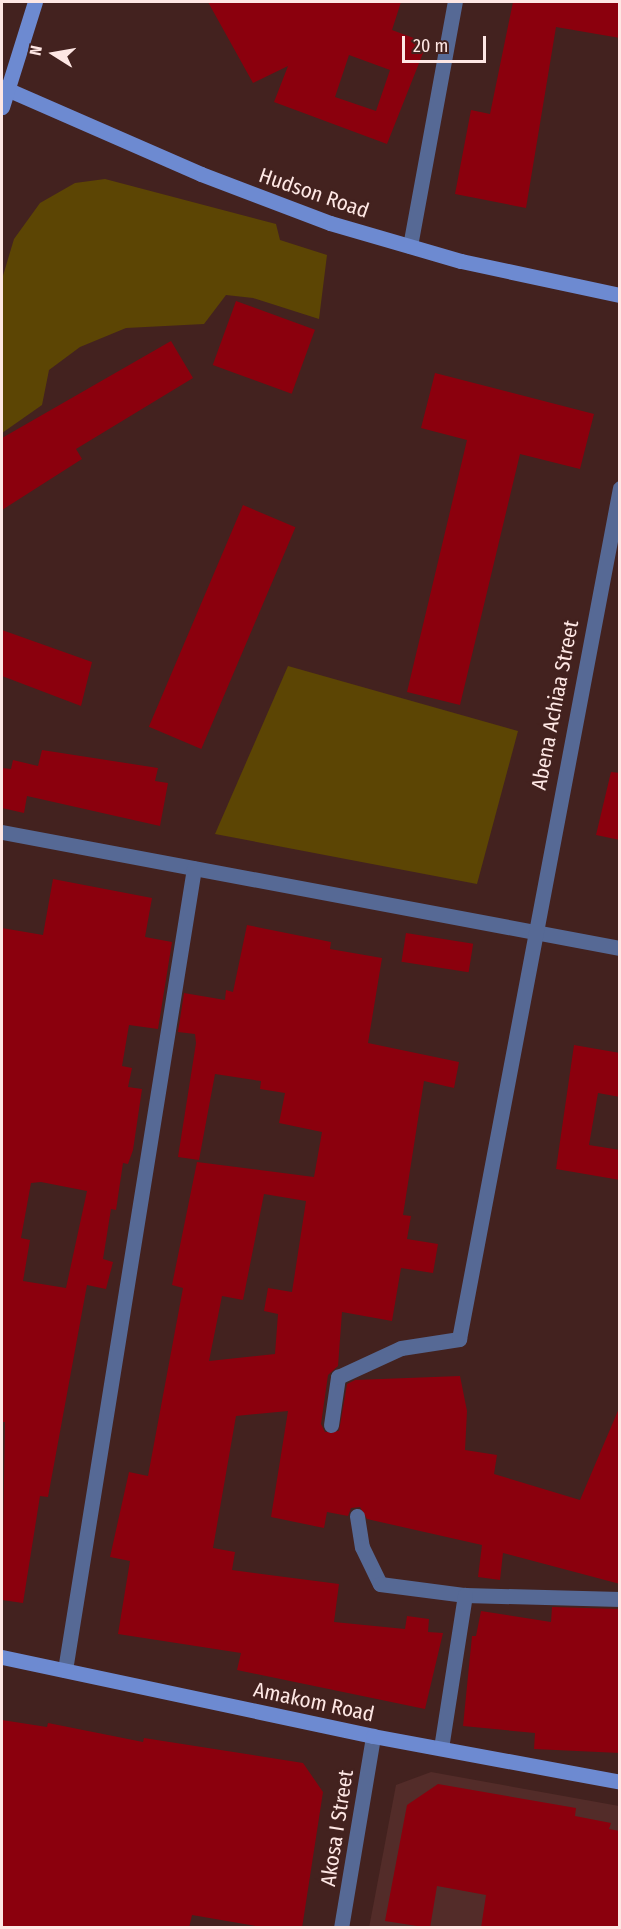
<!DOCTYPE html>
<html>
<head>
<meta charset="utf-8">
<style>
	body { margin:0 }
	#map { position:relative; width:621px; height:1929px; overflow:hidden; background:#43221f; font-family:"Fira Sans Condensed",sans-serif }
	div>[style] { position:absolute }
	.built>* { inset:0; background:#532c29 }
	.green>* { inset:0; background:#5c4504 }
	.building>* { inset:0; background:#8b000d; transform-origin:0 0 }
	.street>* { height:15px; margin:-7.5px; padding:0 7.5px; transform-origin:7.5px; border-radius:7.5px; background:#566995 }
	.secondary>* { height:15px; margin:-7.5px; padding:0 7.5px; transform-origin:7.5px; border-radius:7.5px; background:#6d8ad1 }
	span { translate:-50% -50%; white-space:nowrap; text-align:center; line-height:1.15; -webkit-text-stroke:4.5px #43221f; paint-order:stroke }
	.street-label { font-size:21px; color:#fee7e4 }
	.frame { position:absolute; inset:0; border:3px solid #fee7e4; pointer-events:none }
	.north { position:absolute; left:24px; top:24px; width:60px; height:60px; -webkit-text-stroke:4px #43221f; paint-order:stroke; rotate:281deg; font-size:16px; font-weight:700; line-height:24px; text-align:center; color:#fee7e4 }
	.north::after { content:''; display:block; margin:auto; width:21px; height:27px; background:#fee7e4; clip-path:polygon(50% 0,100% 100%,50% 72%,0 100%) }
	.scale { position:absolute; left:402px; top:36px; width:84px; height:27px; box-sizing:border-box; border:3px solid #fee7e4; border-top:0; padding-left:8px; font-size:18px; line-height:21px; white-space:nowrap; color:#fee7e4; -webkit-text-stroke:4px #43221f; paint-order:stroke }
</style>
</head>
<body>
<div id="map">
	<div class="built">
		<div style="clip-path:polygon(431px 1772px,619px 1806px,619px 1927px,369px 1928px,396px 1785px)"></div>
	</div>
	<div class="green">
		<div style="clip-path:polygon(105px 179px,276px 224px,280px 240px,327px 255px,319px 319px,253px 298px,226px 295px,204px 324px,126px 328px,80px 347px,49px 370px,42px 405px,2px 433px,2px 279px,14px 239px,40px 203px,75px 183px)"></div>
		<div style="clip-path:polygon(288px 666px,518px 731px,477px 884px,215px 834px)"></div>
	</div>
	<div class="building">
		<div style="clip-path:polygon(evenodd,208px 2px,401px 2px,392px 30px,427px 43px,387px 144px,274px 102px,288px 66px,253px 83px,208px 2px,349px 55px,390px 70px,376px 111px,335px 97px,349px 55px)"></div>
		<div style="clip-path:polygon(513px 2px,620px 2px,620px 38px,556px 27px,526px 208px,455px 194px,471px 110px,490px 114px)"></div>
		<div style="left:236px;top:301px;width:84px;height:68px;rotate:20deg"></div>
		<div style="clip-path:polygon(171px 341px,193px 378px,76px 449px,82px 459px,2px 510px,2px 438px)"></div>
		<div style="clip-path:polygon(435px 373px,594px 414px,580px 469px,520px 454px,460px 705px,407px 692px,467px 440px,421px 428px)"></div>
		<div style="left:243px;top:505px;width:57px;height:241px;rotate:23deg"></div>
		<div style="clip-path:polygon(2px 630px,92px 662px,81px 706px,2px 676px)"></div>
		<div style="clip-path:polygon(42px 750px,158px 768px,155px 781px,168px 783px,160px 826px,27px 796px,24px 813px,2px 808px,2px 768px,11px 769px,13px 760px,38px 766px)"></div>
		<div style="clip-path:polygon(611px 772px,620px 773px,620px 840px,596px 835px)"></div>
		<div style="clip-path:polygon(evenodd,53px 879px,152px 898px,145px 937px,172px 942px,158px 1029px,129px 1025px,122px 1066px,132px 1068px,128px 1087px,142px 1089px,133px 1150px,128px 1164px,123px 1163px,116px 1210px,111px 1209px,103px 1259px,113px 1262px,106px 1289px,87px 1285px,48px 1497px,40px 1496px,23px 1603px,2px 1600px,5px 1422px,2px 1422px,2px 928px,43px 935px,53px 879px,41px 1182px,87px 1191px,66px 1288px,23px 1281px,30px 1240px,21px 1238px,31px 1183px,41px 1182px)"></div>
		<div style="clip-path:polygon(evenodd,247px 925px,331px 942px,330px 949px,382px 958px,368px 1043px,459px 1062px,454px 1088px,424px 1081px,403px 1215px,411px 1216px,407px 1239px,438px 1244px,433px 1273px,401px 1268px,392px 1321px,342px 1312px,338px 1366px,328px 1375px,321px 1424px,325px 1432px,339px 1431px,347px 1384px,355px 1380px,460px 1376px,467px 1411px,465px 1450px,497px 1455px,494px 1474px,580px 1500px,620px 1406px,620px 1584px,503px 1553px,500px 1580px,478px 1577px,482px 1545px,367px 1519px,360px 1507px,351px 1508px,348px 1516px,327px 1512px,324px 1528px,271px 1517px,288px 1411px,236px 1416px,213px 1548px,235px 1552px,232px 1570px,339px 1584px,334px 1622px,405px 1629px,407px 1616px,429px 1619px,428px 1632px,443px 1633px,425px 1709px,237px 1670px,241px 1653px,118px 1634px,130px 1561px,110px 1557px,129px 1472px,148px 1476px,183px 1288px,172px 1285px,197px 1162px,314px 1177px,322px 1132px,279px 1123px,285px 1093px,260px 1089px,261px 1081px,215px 1074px,199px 1160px,178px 1157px,196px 1043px,195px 1034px,178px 1032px,184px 993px,225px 1000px,226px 990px,233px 992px,247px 925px,264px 1194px,306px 1201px,292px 1292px,268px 1288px,264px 1311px,278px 1314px,275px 1354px,209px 1361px,222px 1296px,243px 1300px,264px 1194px)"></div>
		<div style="left:406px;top:933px;width:68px;height:29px;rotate:9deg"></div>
		<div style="clip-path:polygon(574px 1045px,620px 1053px,620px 1097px,598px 1093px,589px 1145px,620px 1150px,620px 1180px,556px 1169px)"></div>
		<div style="clip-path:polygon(552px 1607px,620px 1609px,620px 1753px,534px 1749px,535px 1733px,463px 1726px,472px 1636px,476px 1636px,481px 1611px,551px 1622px)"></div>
		<div style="clip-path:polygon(2px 1720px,47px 1727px,48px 1723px,143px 1742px,144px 1738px,303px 1763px,323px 1792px,302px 1928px,267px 1928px,192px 1915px,189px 1928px,2px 1928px)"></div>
		<div style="clip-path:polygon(438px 1784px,576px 1808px,575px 1816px,611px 1823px,609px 1829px,620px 1831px,620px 1928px,481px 1928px,486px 1895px,437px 1886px,430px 1928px,385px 1921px,407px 1805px)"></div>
	</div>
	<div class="street">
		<div style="left:410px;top:246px;width:248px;rotate:-79.6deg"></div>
		<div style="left:2px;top:832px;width:629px;rotate:10.63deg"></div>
		<div style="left:331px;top:1425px;width:49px;rotate:-81.7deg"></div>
		<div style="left:338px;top:1377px;width:69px;rotate:-24.7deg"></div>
		<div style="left:401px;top:1348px;width:59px;rotate:-8.8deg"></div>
		<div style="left:459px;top:1339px;width:866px;rotate:-79.29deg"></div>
		<div style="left:357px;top:1516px;width:31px;rotate:81deg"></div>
		<div style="left:362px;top:1547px;width:41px;rotate:64.1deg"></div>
		<div style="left:380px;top:1584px;width:86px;rotate:7.4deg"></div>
		<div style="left:465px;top:1595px;width:155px;rotate:1.5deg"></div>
		<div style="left:65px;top:1670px;width:812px;rotate:-80.86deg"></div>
		<div style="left:441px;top:1748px;width:155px;rotate:-81.1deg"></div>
		<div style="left:341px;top:1928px;width:195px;rotate:-80.5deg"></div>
	</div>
	<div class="secondary">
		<div style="left:2px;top:87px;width:217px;rotate:23.6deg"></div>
		<div style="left:201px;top:174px;width:138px;rotate:20.8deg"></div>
		<div style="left:330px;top:223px;width:136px;rotate:16.2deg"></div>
		<div style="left:461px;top:261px;width:163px;rotate:12.1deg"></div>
		<div style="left:2px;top:107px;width:110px;rotate:-72.6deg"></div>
		<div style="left:2px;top:1657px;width:379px;rotate:12deg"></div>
		<div style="left:373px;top:1736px;width:251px;rotate:10.5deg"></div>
	</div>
	<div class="street-label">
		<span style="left:314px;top:193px;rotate:19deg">Hudson Road</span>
		<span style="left:555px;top:705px;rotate:-79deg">Abena Achiaa Street</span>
		<span style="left:314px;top:1702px;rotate:12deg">Amakom Road</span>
		<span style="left:337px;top:1828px;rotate:-81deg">Akosa I Street</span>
	</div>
	<div class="frame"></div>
	<div class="north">N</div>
	<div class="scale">20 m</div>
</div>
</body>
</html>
